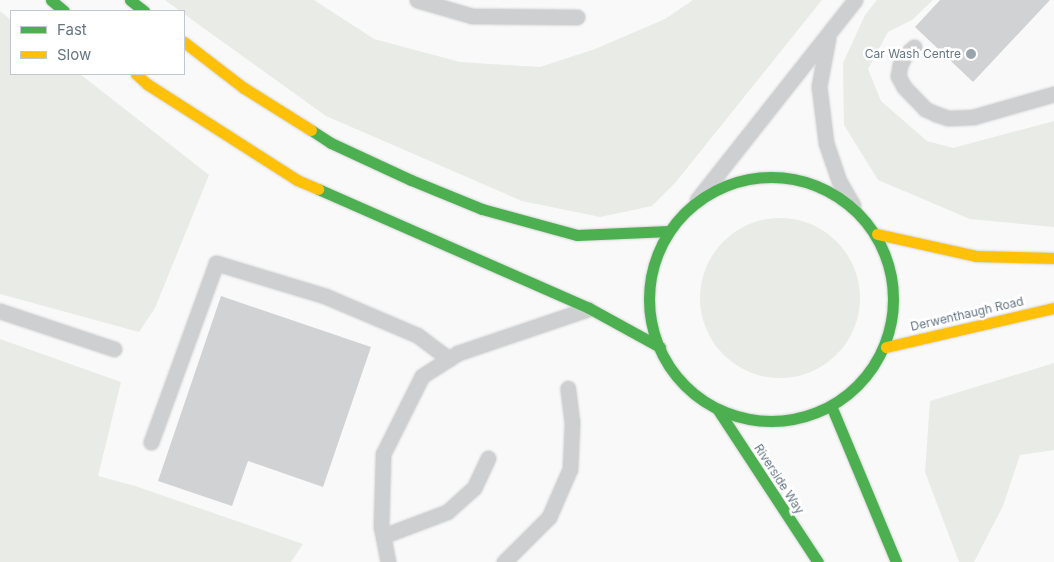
<!DOCTYPE html>
<html>
<head>
<meta charset="utf-8">
<style>
	body { margin:0 }
	#map { position:relative; width:1054px; height:562px; overflow:hidden; background:#f9f9f9; font-family:Inter,sans-serif }
	div>[style] { position:absolute }
	.green>* { inset:0; background:#e8ebe6 }
	.round { border-radius:50% }
	.building>* { inset:0; background:#d0d2d3 }
	.roads { filter:drop-shadow(0 0 1px #d5d6d7) drop-shadow(0 0 1px #d5d6d7) }
	.lane>* { height:15px; margin:-7.5px; padding:0 7.5px; transform-origin:7.5px; border-radius:7.5px; background:#cecfd0 }
	.fast>* { height:11px; margin:-5.5px; padding:0 5.5px; transform-origin:5.5px; border-radius:5.5px; background:#4caf50 }
	.fast>.ring { margin:-5.5px; padding:0; box-sizing:content-box; background:none; border:11px solid #4caf50; border-radius:50% }
	.slow>* { height:11px; margin:-5.5px; padding:0 5.5px; transform-origin:5.5px; border-radius:5.5px; background:#ffc107 }
	.dots>* { width:14px; height:14px; translate:-50% -50%; box-sizing:border-box; border:2px solid #fff; border-radius:50% }
	span { translate:-50% -50%; white-space:nowrap; text-align:center; line-height:1.15; -webkit-text-stroke:5px #fff; paint-order:stroke }
	.poi-label { font-size:12px; color:#657683 }
	.right { translate:-100% -50%; text-align:right }
	.street-label { font-size:12px; color:#657683 }
	.legend { position:absolute; left:10px; top:10px; width:175px; height:65px; box-sizing:border-box; background:#fff; border:1px solid #c1c8cd; margin:0; padding:6px 9px; list-style:none; font-size:15px; color:#657683 }
	.legend li { display:flex; align-items:center; gap:10px; height:25px }
	.legend b { width:25px; border:1px solid #c1c8cd }
</style>
</head>
<body>
<div id="map">
	<div class="green">
		<div style="clip-path:polygon(165px 0,314px 0,374px 39px,460px 62px,540px 67px,595px 49px,665px 19px,693px 0,822px 0,675px 183px,652px 206px,600px 217px,522px 201px,326px 116px,184px 14px,184px 11px,180px 11px)"></div>
		<div style="clip-path:polygon(877px 0,933px 0,912px 20px,888px 32px,868px 69px,881px 101px,927px 141px,953px 148px,1054px 121px,1054px 227px,970px 219px,878px 180px,844px 125px,843px 63px,865px 15px)"></div>
		<div style="clip-path:polygon(0 11px,11px 20px,11px 74px,80px 74px,209px 175px,155px 308px,139px 332px,0 294px)"></div>
		<div class="round" style="left:700px;top:218px;width:160px;height:160px"></div>
		<div style="clip-path:polygon(0 339px,121px 382px,98px 476px,135px 486px,303px 544px,291px 562px,0 562px)"></div>
		<div style="clip-path:polygon(1054px 363px,1054px 450px,1020px 455px,1003px 506px,974px 562px,959px 562px,925px 472px,930px 401px)"></div>
	</div>
	<div class="building">
		<div style="clip-path:polygon(940px 0,1050px 0,973px 82px,915px 27px)"></div>
		<div style="clip-path:polygon(221px 296px,371px 347px,323px 487px,248px 461px,232px 506px,158px 481px)"></div>
	</div>
	<div class="roads">
		<div class="lane">
			<div style="left:417px;top:0;width:57px;rotate:16.2deg"></div>
			<div style="left:472px;top:16px;width:105px;rotate:0.5deg"></div>
			<div style="left:828px;top:38px;width:49px;rotate:100.6deg"></div>
			<div style="left:819px;top:86px;width:57px;rotate:83deg"></div>
			<div style="left:826px;top:143px;width:40px;rotate:71.1deg"></div>
			<div style="left:839px;top:181px;width:28px;rotate:60deg"></div>
			<div style="left:914px;top:47px;width:12px;rotate:138deg"></div>
			<div style="left:905px;top:55px;width:11px;rotate:117deg"></div>
			<div style="left:900px;top:65px;width:11px;rotate:100deg"></div>
			<div style="left:898px;top:76px;width:13px;rotate:61deg"></div>
			<div style="left:904px;top:87px;width:30px;rotate:46deg"></div>
			<div style="left:925px;top:109px;width:12px;rotate:24deg"></div>
			<div style="left:936px;top:114px;width:13px;rotate:18deg"></div>
			<div style="left:948px;top:118px;width:25px;rotate:-2deg"></div>
			<div style="left:973px;top:117px;width:84px;rotate:-15.9deg"></div>
			<div style="left:697px;top:200px;width:255px;rotate:-51.7deg"></div>
			<div style="left:0;top:311px;width:120px;rotate:18.4deg"></div>
			<div style="left:151px;top:442px;width:190px;rotate:-70deg"></div>
			<div style="left:216px;top:263px;width:114px;rotate:16.8deg"></div>
			<div style="left:325px;top:296px;width:100px;rotate:23deg"></div>
			<div style="left:417px;top:335px;width:40px;rotate:37deg"></div>
			<div style="left:383px;top:536px;width:68px;rotate:-20.6deg"></div>
			<div style="left:447px;top:512px;width:36px;rotate:-42deg"></div>
			<div style="left:474px;top:488px;width:33px;rotate:-65deg"></div>
			<div style="left:388px;top:562px;width:36px;rotate:-101deg"></div>
			<div style="left:381px;top:527px;width:73px;rotate:-88.4deg"></div>
			<div style="left:383px;top:454px;width:87px;rotate:-63.4deg"></div>
			<div style="left:422px;top:376px;width:43px;rotate:-32.6deg"></div>
			<div style="left:458px;top:353px;width:137px;rotate:-18.7deg"></div>
			<div style="left:504px;top:562px;width:64px;rotate:-45deg"></div>
			<div style="left:549px;top:517px;width:52px;rotate:-66.4deg"></div>
			<div style="left:570px;top:469px;width:46px;rotate:-87.5deg"></div>
			<div style="left:572px;top:423px;width:35px;rotate:-97deg"></div>
		</div>
		<div class="fast">
			<div style="left:51px;top:0;width:17px;rotate:40deg"></div>
			<div style="left:130px;top:0;width:18px;rotate:38deg"></div>
			<div style="left:311px;top:130px;width:24px;rotate:33deg"></div>
			<div style="left:331px;top:143px;width:88px;rotate:24.8deg"></div>
			<div style="left:411px;top:180px;width:77px;rotate:22.2deg"></div>
			<div style="left:482px;top:209px;width:98px;rotate:15.3deg"></div>
			<div style="left:577px;top:235px;width:92px;rotate:-2.5deg"></div>
			<div class="ring" style="left:649px;top:177px;width:233px;height:233px"></div>
			<div style="left:318px;top:189px;width:296px;rotate:23.7deg"></div>
			<div style="left:589px;top:308px;width:81px;rotate:28.8deg"></div>
			<div style="left:832px;top:408px;width:167px;rotate:67.4deg"></div>
			<div style="left:718px;top:410px;width:182px;rotate:56.7deg"></div>
		</div>
		<div class="slow">
			<div style="left:184px;top:42px;width:76px;rotate:37.5deg"></div>
			<div style="left:244px;top:88px;width:79px;rotate:32.1deg"></div>
			<div style="left:136px;top:74px;width:15px;rotate:42deg"></div>
			<div style="left:147px;top:84px;width:178px;rotate:32.6deg"></div>
			<div style="left:297px;top:180px;width:23px;rotate:23deg"></div>
			<div style="left:877px;top:234px;width:101px;rotate:12.5deg"></div>
			<div style="left:976px;top:256px;width:78px;rotate:1.5deg"></div>
			<div style="left:886px;top:347px;width:172px;rotate:-13.1deg"></div>
		</div>
	</div>
	<div class="dots">
		<div style="left:971px;top:54px;background:#99a4ac"></div>
	</div>
	<div class="poi-label">
		<span class="right" style="left:961px;top:54px">Car Wash Centre</span>
	</div>
	<div class="street-label">
		<span style="left:967px;top:314px;rotate:-13deg">Derwenthaugh Road</span>
		<span style="left:779px;top:479px;rotate:57deg">Riverside Way</span>
	</div>
	<ul class="legend">
	<li><b style="height:6px;background:#4caf50"></b>Fast</li>
	<li><b style="height:6px;background:#ffc107"></b>Slow</li>
	</ul>
</div>
</body>
</html>
